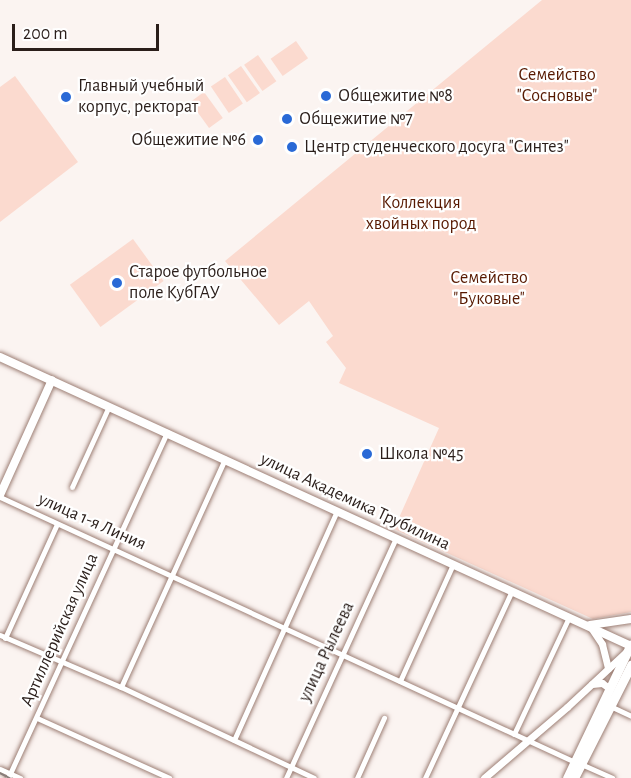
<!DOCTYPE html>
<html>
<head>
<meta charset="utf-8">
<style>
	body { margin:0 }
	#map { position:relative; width:631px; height:778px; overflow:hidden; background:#fbf4f1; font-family:"Alegreya Sans",sans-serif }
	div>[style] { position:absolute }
	.green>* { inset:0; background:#fbdacf; transform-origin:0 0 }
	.roads { filter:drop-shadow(0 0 2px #9d7f75) drop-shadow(0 0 2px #9d7f75) }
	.minor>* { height:5px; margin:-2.5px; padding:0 2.5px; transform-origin:2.5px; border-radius:2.5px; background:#fff }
	.tertiary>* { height:7px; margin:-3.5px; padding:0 3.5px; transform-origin:3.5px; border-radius:3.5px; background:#fff }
	.secondary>* { height:8px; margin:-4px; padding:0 4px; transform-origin:4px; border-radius:4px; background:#fff }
	.trunk>* { height:9px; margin:-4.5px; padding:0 4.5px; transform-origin:4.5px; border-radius:4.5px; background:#fff }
	.tram>* { height:1.5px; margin:-0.75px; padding:0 0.75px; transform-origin:0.75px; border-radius:0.75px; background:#887e7a }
	.dots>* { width:16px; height:16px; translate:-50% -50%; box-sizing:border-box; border:3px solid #fff; border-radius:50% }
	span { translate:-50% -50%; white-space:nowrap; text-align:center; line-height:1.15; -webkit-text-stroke:4.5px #fff; paint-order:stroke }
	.park-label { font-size:18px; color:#571901 }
	.poi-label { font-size:18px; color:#2a1e1a }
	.left { translate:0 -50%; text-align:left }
	.right { translate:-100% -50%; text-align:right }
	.street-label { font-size:18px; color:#2a1e1a }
	.scale { position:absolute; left:12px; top:24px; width:147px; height:27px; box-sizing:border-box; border:3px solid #2a1e1a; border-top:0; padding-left:8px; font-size:18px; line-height:21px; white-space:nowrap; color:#2a1e1a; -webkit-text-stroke:4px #fff; paint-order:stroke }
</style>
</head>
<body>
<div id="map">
	<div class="green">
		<div style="clip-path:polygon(542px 0,631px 0,631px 612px,593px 619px,394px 529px,439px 428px,339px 383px,346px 368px,326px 342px,333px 336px,309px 301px,279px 325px,225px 261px)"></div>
		<div style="left:296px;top:41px;width:21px;height:31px;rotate:55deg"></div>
		<div style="left:258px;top:55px;width:32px;height:17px;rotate:55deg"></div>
		<div style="left:241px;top:66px;width:33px;height:16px;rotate:55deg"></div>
		<div style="clip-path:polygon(15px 76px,78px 162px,0 222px,0 87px)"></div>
		<div style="left:225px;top:77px;width:32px;height:17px;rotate:56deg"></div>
		<div style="left:204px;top:92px;width:32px;height:17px;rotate:54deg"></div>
		<div style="left:133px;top:239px;width:52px;height:78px;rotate:54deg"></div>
	</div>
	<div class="roads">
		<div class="minor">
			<div style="left:72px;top:487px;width:89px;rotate:-65.4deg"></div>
			<div style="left:0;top:497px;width:633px;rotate:24.74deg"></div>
			<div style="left:0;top:635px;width:132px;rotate:23.3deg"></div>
			<div style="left:121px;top:687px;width:213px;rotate:25.2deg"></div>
			<div style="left:5px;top:638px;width:125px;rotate:-65.5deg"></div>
			<div style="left:400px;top:681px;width:128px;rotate:-65.6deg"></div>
			<div style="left:121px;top:687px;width:251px;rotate:-65.5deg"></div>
			<div style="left:610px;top:706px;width:23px;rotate:25deg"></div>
			<div style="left:37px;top:718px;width:145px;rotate:24.4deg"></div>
			<div style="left:514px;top:734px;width:129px;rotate:-64.8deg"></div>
			<div style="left:234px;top:740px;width:251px;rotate:-65.8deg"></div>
			<div style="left:581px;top:764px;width:34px;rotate:24deg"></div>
			<div style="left:0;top:769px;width:22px;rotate:24deg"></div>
			<div style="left:8px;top:778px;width:381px;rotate:-65.3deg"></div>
			<div style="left:286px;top:778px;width:264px;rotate:-65.4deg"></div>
			<div style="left:357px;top:778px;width:66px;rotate:-65.8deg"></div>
			<div style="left:425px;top:778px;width:206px;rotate:-65.1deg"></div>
		</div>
		<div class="tertiary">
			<div style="left:592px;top:629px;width:18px;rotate:56deg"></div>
			<div style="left:602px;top:644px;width:25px;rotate:76deg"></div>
			<div style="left:592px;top:684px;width:10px;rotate:-6deg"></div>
			<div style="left:602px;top:683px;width:9px;rotate:36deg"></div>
			<div style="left:484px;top:778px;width:109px;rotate:-40.5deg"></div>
			<div style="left:567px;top:707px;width:81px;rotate:-43deg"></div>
		</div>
		<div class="secondary">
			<div style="left:0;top:357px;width:694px;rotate:24.61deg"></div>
			<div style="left:0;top:495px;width:126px;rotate:-65.7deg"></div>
			<div style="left:590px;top:625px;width:41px;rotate:-8.3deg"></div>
		</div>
		<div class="trunk">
			<div style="left:567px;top:778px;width:148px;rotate:-64.5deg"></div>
			<div style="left:574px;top:778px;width:127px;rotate:-63.2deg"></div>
		</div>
	</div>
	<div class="tram">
		<div style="left:0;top:773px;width:11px;rotate:27deg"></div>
	</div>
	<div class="dots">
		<div style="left:326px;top:96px;background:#2969d6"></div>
		<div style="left:66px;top:97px;background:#2969d6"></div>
		<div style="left:287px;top:119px;background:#2969d6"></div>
		<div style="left:258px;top:140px;background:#2969d6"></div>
		<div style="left:292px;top:147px;background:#2969d6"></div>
		<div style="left:117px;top:283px;background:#2969d6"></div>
		<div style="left:367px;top:454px;background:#2969d6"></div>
	</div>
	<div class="park-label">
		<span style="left:557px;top:86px">Семейство<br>"Сосновые"</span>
		<span style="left:421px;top:214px">Коллекция<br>хвойных пород</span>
		<span style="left:489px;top:289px">Семейство<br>"Буковые"</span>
	</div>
	<div class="poi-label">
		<span class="left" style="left:78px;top:97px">Главный учебный<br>корпус, ректорат</span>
		<span class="left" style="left:338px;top:96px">Общежитие №8</span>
		<span class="left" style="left:299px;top:119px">Общежитие №7</span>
		<span class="right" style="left:246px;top:140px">Общежитие №6</span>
		<span class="left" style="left:304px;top:147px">Центр студенческого досуга "Синтез"</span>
		<span class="left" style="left:129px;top:283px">Старое футбольное<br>поле КубГАУ</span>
		<span class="left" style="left:379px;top:454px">Школа №45</span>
	</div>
	<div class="street-label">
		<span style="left:355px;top:502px;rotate:25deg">улица Академика Трубилина</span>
		<span style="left:92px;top:522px;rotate:24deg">улица 1-я Линия</span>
		<span style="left:60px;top:630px;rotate:-66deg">Артиллерийская улица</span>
		<span style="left:327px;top:652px;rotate:-65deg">улица Рылеева</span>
	</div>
	<div class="scale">200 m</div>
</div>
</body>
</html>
